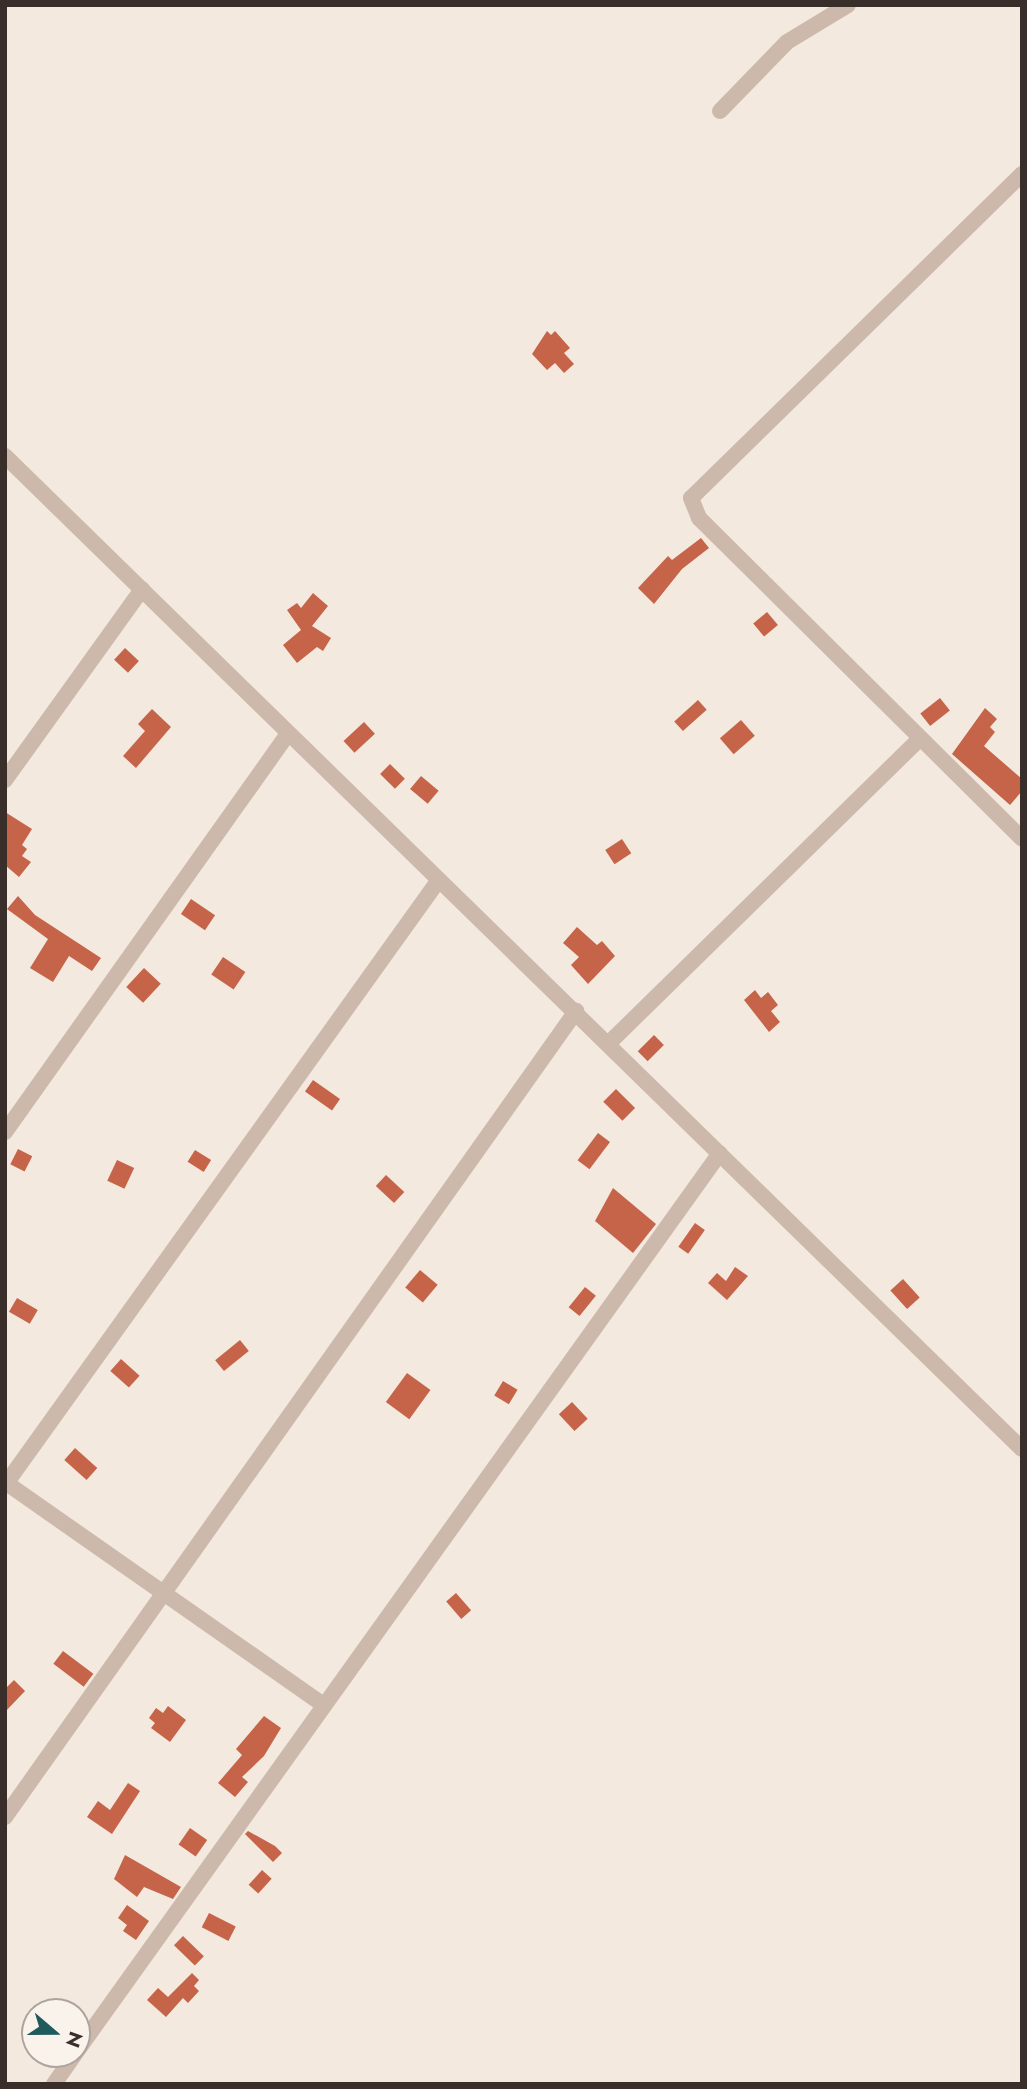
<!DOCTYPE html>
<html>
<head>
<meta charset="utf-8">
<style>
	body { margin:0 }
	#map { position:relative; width:1027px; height:2089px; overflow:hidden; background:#f3e9df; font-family:Jost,sans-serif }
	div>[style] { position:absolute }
	.building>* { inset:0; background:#c6644a; transform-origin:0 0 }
	.minor>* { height:16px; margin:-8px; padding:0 8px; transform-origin:8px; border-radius:8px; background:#ccb9ab }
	span { translate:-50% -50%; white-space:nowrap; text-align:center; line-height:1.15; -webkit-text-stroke:5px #faf3ec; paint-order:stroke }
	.frame { position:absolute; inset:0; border:7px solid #392e2a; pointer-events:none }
	.north { position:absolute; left:21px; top:1998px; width:70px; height:70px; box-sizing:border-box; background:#faf3ec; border:2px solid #ada49e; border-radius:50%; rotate:110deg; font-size:19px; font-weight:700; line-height:28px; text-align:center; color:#392e2a }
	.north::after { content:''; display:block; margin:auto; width:24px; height:32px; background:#1f5a5c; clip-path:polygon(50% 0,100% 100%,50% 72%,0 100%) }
</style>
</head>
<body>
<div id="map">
	<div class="building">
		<div style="clip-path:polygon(547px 331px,551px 335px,555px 331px,570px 348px,564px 353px,574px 364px,564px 373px,555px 363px,547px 370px,532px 354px)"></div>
		<div style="clip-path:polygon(701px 538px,709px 548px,682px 569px,654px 604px,638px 588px,668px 556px,672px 560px)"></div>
		<div style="clip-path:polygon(313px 593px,328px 606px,312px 626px,331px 638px,323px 651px,317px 647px,297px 663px,283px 645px,301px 630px,287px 610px,297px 603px,301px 608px)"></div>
		<div style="left:767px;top:612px;width:17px;height:18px;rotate:50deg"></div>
		<div style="left:125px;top:648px;width:19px;height:16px;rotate:43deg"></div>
		<div style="left:940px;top:698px;width:16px;height:25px;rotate:52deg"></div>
		<div style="left:698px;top:700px;width:13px;height:32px;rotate:48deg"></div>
		<div style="clip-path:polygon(985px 708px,997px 719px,990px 727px,995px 732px,984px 746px,1022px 779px,1022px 791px,1010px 805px,952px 754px)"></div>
		<div style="clip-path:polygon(152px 709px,171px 727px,136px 768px,123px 756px,145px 731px,138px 724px)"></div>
		<div style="left:741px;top:720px;width:21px;height:28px;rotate:49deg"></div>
		<div style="left:364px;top:722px;width:16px;height:28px;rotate:47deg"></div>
		<div style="left:390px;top:764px;width:21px;height:14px;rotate:45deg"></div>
		<div style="left:421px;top:776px;width:23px;height:17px;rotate:40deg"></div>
		<div style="clip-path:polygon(5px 812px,32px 829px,22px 845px,27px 849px,22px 856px,31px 862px,19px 877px,5px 865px)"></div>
		<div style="left:622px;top:839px;width:17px;height:20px;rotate:57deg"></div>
		<div style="clip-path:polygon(18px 896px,35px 915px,101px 958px,92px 971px,69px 956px,53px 982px,30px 968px,48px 939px,7px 909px)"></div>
		<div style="left:191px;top:899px;width:29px;height:18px;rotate:34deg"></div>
		<div style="clip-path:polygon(577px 927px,597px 945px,602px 941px,615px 956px,588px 984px,571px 965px,579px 957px,563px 943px)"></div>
		<div style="left:223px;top:957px;width:27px;height:21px;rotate:34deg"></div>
		<div style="left:144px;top:968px;width:23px;height:26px;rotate:43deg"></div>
		<div style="clip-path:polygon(755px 990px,761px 998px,768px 992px,778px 1005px,771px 1011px,780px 1022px,769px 1032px,744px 1000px)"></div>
		<div style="left:654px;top:1035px;width:14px;height:23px;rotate:45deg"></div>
		<div style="left:313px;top:1080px;width:33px;height:14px;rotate:35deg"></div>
		<div style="left:616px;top:1089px;width:27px;height:18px;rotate:45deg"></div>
		<div style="left:598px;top:1133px;width:15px;height:34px;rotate:37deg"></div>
		<div style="left:18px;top:1149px;width:16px;height:17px;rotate:27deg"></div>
		<div style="left:195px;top:1150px;width:19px;height:14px;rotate:32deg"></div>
		<div style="left:117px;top:1160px;width:19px;height:23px;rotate:25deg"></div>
		<div style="left:386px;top:1175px;width:25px;height:15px;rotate:43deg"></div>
		<div style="clip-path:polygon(613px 1188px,656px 1224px,633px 1253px,595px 1221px)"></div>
		<div style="left:695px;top:1223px;width:12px;height:29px;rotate:35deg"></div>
		<div style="clip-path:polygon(735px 1267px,748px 1276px,727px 1300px,708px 1283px,717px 1273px,726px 1281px)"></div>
		<div style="left:420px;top:1270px;width:23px;height:23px;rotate:40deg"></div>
		<div style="left:903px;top:1279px;width:25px;height:17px;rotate:48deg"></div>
		<div style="left:585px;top:1287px;width:14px;height:26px;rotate:39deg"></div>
		<div style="left:17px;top:1298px;width:24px;height:16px;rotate:30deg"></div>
		<div style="left:240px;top:1340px;width:14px;height:32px;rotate:51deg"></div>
		<div style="left:121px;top:1359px;width:25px;height:16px;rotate:42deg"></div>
		<div style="left:407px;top:1373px;width:29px;height:36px;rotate:36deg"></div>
		<div style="left:503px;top:1381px;width:17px;height:17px;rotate:31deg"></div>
		<div style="left:572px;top:1402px;width:23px;height:18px;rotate:47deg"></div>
		<div style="left:75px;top:1448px;width:30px;height:16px;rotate:42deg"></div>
		<div style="left:456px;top:1593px;width:23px;height:13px;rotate:49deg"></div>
		<div style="left:63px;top:1651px;width:38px;height:16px;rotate:37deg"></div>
		<div style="clip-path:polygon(14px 1680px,25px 1691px,5px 1712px,5px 1689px)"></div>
		<div style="clip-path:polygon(168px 1706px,186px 1720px,170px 1742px,151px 1728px,155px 1723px,149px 1718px,156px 1708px,163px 1713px)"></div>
		<div style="clip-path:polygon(264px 1716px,281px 1728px,264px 1756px,242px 1777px,248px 1782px,235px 1797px,218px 1783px,242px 1755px,236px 1749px)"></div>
		<div style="clip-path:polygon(128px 1783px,140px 1791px,112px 1834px,87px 1817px,98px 1801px,110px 1810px)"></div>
		<div style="left:190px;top:1828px;width:21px;height:20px;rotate:35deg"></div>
		<div style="clip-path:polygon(248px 1831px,275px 1846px,282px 1853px,273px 1862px,245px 1834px)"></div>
		<div style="clip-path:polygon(125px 1855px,181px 1887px,173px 1899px,144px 1887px,137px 1897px,114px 1879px)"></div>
		<div style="left:262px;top:1870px;width:13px;height:20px;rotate:42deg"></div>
		<div style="clip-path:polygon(127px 1905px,149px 1921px,136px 1940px,123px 1931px,127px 1925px,118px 1918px)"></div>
		<div style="left:209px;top:1913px;width:30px;height:16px;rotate:27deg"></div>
		<div style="left:183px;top:1936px;width:29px;height:13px;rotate:44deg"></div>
		<div style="clip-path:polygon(192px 1973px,199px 1980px,194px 1986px,199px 1991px,188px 2003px,183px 1998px,166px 2017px,147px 2000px,158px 1988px,168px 1997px)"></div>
	</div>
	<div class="minor">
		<div style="left:720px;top:111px;width:96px;rotate:-45.8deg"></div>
		<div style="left:787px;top:42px;width:71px;rotate:-31.2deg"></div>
		<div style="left:1022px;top:174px;width:463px;rotate:135.6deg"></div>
		<div style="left:691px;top:498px;width:22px;rotate:68deg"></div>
		<div style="left:699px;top:518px;width:455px;rotate:44.8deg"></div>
		<div style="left:5px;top:456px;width:1421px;rotate:44.32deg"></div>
		<div style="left:5px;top:780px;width:235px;rotate:-54.3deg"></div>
		<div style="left:608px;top:1044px;width:436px;rotate:-44.4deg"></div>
		<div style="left:5px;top:1132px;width:488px;rotate:-54.6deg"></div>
		<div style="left:5px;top:1482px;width:388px;rotate:35deg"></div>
		<div style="left:5px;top:1485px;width:743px;rotate:-54.36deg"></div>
		<div style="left:5px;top:1817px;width:988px;rotate:-54.68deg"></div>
		<div style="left:77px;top:2051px;width:1104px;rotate:-54.4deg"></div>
		<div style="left:54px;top:2084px;width:37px;rotate:-55deg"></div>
	</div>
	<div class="frame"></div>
	<div class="north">N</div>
</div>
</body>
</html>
